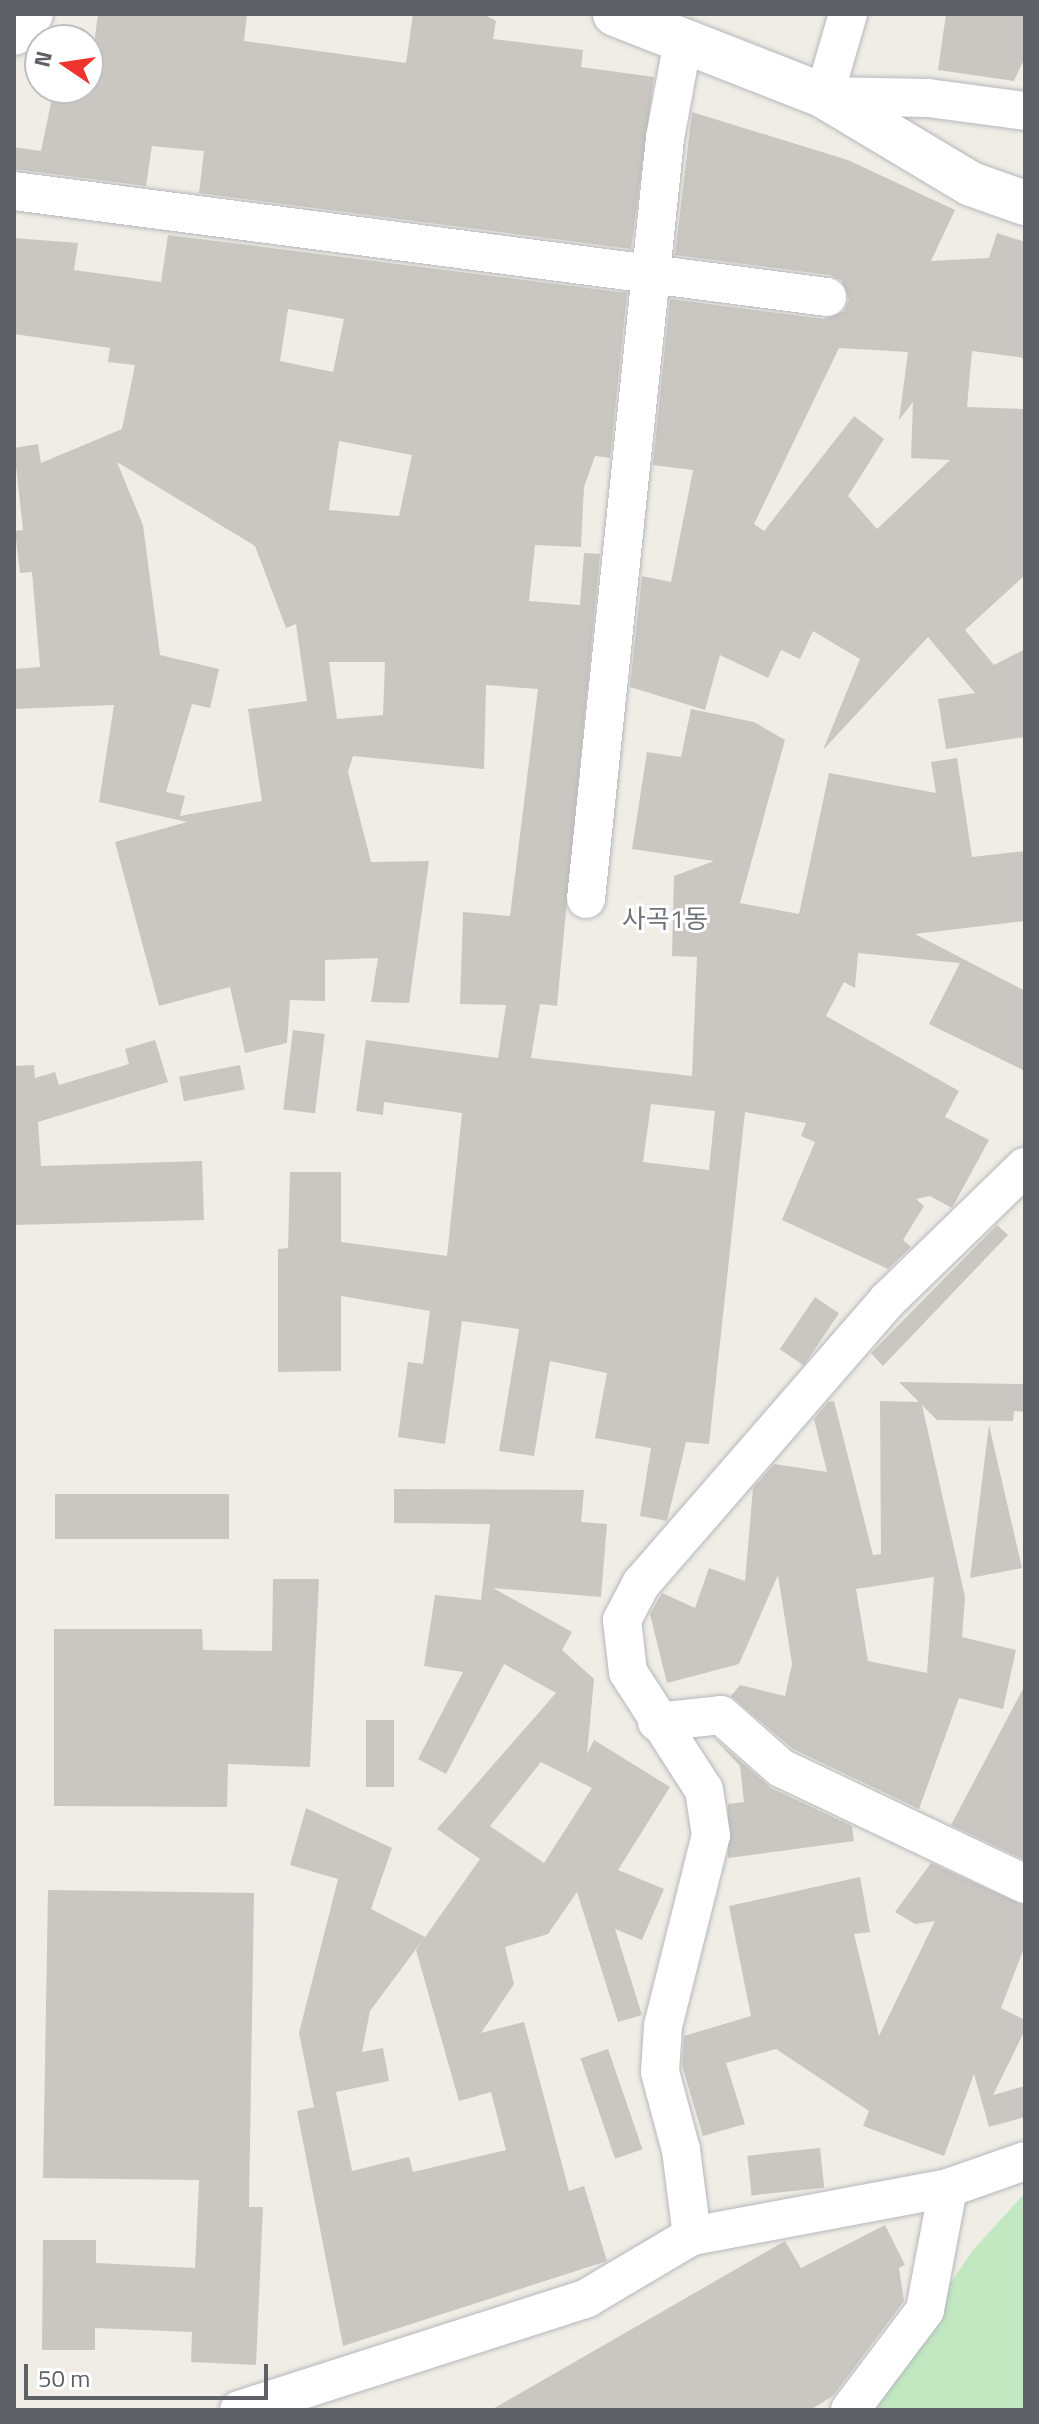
<!DOCTYPE html>
<html>
<head>
<meta charset="utf-8">
<style>
	body { margin:0 }
	#map { position:relative; width:1039px; height:2424px; overflow:hidden; background:#efede5; font-family:"Titillium Web","Noto Sans KR",sans-serif }
	div>[style] { position:absolute }
	.green>* { inset:0; background:#c2e8c1 }
	.building>* { inset:0; background:#cac7c2; transform-origin:0 0 }
	.roads { filter:drop-shadow(0 0 2px #b5b8bc) drop-shadow(0 0 2px #b5b8bc) }
	.minor>* { height:38px; margin:-19px; padding:0 19px; transform-origin:19px; border-radius:19px; background:#fff }
	.tertiary>* { height:44px; margin:-22px; padding:0 22px; transform-origin:22px; border-radius:22px; background:#fff }
	span { translate:-50% -50%; white-space:nowrap; text-align:center; line-height:1.15; -webkit-text-stroke:6px #fff; paint-order:stroke }
	.quarter-label { font-size:26px; color:#6e7378 }
	.frame { position:absolute; inset:0; border:16px solid #5d6166; pointer-events:none }
	.north { position:absolute; left:24px; top:24px; width:80px; height:80px; box-sizing:border-box; background:#fff; border:2px solid #bec0c2; border-radius:50%; rotate:283deg; font-size:22px; font-weight:700; line-height:32px; text-align:center; color:#5d6166 }
	.north::after { content:''; display:block; margin:auto; width:28px; height:36px; background:#ee342c; clip-path:polygon(50% 0,100% 100%,50% 72%,0 100%) }
	.scale { position:absolute; left:24px; top:2364px; width:244px; height:36px; box-sizing:border-box; border:4px solid #5d6166; border-top:0; padding-left:10px; font-size:24px; line-height:28px; white-space:nowrap; color:#5d6166; -webkit-text-stroke:6px #fff; paint-order:stroke }
</style>
</head>
<body>
<div id="map">
	<div class="green">
		<div style="clip-path:polygon(1025px 2193px,1025px 2410px,864px 2410px,973px 2250px)"></div>
	</div>
	<div class="building">
		<div style="clip-path:polygon(98px 14px,247px 14px,244px 41px,406px 63px,413px 14px,483px 14px,496px 21px,493px 39px,583px 50px,581px 67px,654px 77px,631px 249px,199px 193px,204px 151px,152px 146px,146px 186px,14px 169px,14px 147px,41px 151px,54px 88px,88px 88px)"></div>
		<div style="clip-path:polygon(946px 14px,1025px 14px,1025px 57px,1014px 81px,938px 70px)"></div>
		<div style="clip-path:polygon(evenodd,692px 112px,848px 160px,955px 210px,931px 261px,989px 258px,997px 233px,1025px 242px,1025px 358px,972px 351px,967px 407px,1025px 409px,1025px 575px,965px 630px,994px 665px,1025px 649px,1025px 737px,946px 749px,938px 699px,975px 693px,928px 637px,823px 750px,860px 659px,813px 631px,800px 659px,781px 650px,768px 678px,720px 655px,705px 710px,630px 687px,642px 576px,671px 582px,693px 470px,653px 465px,670px 299px,824px 319px,844px 311px,849px 299px,841px 280px,830px 275px,675px 255px,692px 112px,839px 348px,908px 352px,899px 420px,913px 402px,911px 458px,950px 460px,877px 529px,848px 496px,884px 439px,854px 416px,764px 531px,754px 524px,839px 348px)"></div>
		<div style="clip-path:polygon(evenodd,168px 235px,627px 293px,610px 458px,595px 456px,584px 487px,581px 547px,535px 545px,529px 601px,580px 605px,584px 553px,600px 554px,557px 1006px,540px 1004px,531px 1058px,692px 1076px,697px 957px,672px 956px,674px 876px,714px 861px,632px 849px,647px 752px,681px 757px,691px 709px,754px 722px,785px 740px,740px 903px,799px 914px,829px 773px,936px 793px,931px 762px,957px 758px,972px 857px,1025px 851px,1025px 921px,915px 934px,1025px 991px,1025px 1071px,929px 1024px,960px 963px,858px 953px,855px 988px,844px 982px,826px 1016px,959px 1091px,945px 1117px,989px 1140px,952px 1208px,930px 1196px,916px 1199px,924px 1206px,903px 1240px,911px 1247px,888px 1269px,782px 1220px,815px 1142px,801px 1136px,806px 1123px,745px 1112px,709px 1444px,686px 1442px,667px 1521px,640px 1516px,651px 1448px,595px 1438px,607px 1373px,550px 1361px,534px 1456px,499px 1451px,519px 1329px,462px 1321px,445px 1444px,398px 1437px,408px 1362px,423px 1364px,430px 1311px,341px 1296px,341px 1371px,278px 1372px,278px 1249px,288px 1248px,290px 1172px,341px 1172px,341px 1242px,447px 1256px,462px 1113px,384px 1102px,383px 1115px,356px 1111px,366px 1040px,498px 1058px,506px 1005px,460px 1004px,463px 912px,510px 916px,538px 689px,486px 685px,484px 769px,353px 756px,348px 772px,371px 862px,429px 861px,409px 1003px,371px 1002px,378px 958px,325px 960px,325px 1001px,290px 1000px,287px 1043px,245px 1053px,230px 987px,159px 1006px,115px 842px,187px 822px,99px 802px,114px 705px,14px 709px,14px 669px,40px 667px,32px 572px,20px 573px,15px 531px,23px 530px,14px 448px,38px 444px,41px 463px,122px 429px,135px 365px,108px 362px,110px 348px,14px 334px,14px 238px,78px 243px,74px 270px,161px 282px,168px 235px,288px 309px,344px 319px,333px 372px,280px 361px,288px 309px,168px 235px,339px 441px,412px 455px,399px 516px,329px 510px,339px 441px,168px 235px,117px 462px,255px 546px,286px 628px,296px 624px,307px 701px,248px 709px,262px 801px,180px 816px,185px 796px,166px 792px,192px 704px,210px 708px,219px 669px,160px 655px,143px 525px,117px 462px,168px 235px,329px 662px,385px 662px,383px 715px,337px 719px,329px 662px,168px 235px,651px 1104px,715px 1111px,709px 1170px,643px 1162px,651px 1104px)"></div>
		<div style="left:293px;top:1030px;width:32px;height:80px;rotate:7deg"></div>
		<div style="clip-path:polygon(155px 1040px,168px 1082px,38px 1122px,41px 1166px,202px 1161px,204px 1220px,14px 1225px,14px 1066px,34px 1065px,35px 1078px,55px 1072px,59px 1085px,129px 1064px,125px 1049px)"></div>
		<div style="left:240px;top:1065px;width:25px;height:62px;rotate:79deg"></div>
		<div style="clip-path:polygon(997px 1225px,1008px 1235px,883px 1366px,871px 1353px)"></div>
		<div style="left:815px;top:1297px;width:29px;height:63px;rotate:34deg"></div>
		<div style="clip-path:polygon(evenodd,899px 1382px,1025px 1384px,1025px 1412px,1014px 1411px,1013px 1421px,937px 1420px,922px 1405px,965px 1597px,962px 1637px,1016px 1650px,1003px 1709px,959px 1698px,919px 1809px,793px 1749px,731px 1696px,740px 1685px,785px 1696px,792px 1664px,778px 1575px,739px 1664px,667px 1683px,650px 1614px,662px 1593px,695px 1608px,709px 1568px,745px 1581px,753px 1488px,774px 1464px,827px 1472px,814px 1419px,828px 1402px,834px 1401px,873px 1555px,881px 1554px,880px 1401px,919px 1402px,899px 1382px,934px 1577px,927px 1673px,868px 1661px,856px 1589px,934px 1577px)"></div>
		<div style="clip-path:polygon(989px 1425px,1022px 1568px,970px 1578px)"></div>
		<div style="clip-path:polygon(evenodd,394px 1489px,584px 1490px,581px 1522px,607px 1524px,601px 1597px,493px 1588px,572px 1632px,562px 1650px,594px 1679px,587px 1754px,594px 1740px,670px 1787px,618px 1870px,664px 1889px,642px 1940px,615px 1929px,642px 2015px,618px 2022px,577px 1892px,548px 1934px,505px 1947px,514px 1984px,481px 2033px,524px 2022px,569px 2191px,584px 2186px,607px 2261px,343px 2346px,297px 2111px,314px 2107px,299px 2033px,338px 1879px,290px 1865px,306px 1808px,392px 1848px,371px 1909px,425px 1937px,370px 2011px,362px 2052px,383px 2048px,389px 2081px,336px 2092px,352px 2171px,409px 2157px,413px 2172px,506px 2150px,491px 2092px,459px 2101px,416px 1950px,480px 1859px,437px 1829px,556px 1693px,504px 1664px,446px 1774px,418px 1759px,463px 1672px,424px 1666px,435px 1595px,481px 1600px,490px 1524px,394px 1523px,394px 1489px,541px 1762px,592px 1788px,544px 1863px,490px 1826px,541px 1762px)"></div>
		<div style="left:55px;top:1494px;width:174px;height:45px"></div>
		<div style="clip-path:polygon(273px 1579px,319px 1579px,310px 1767px,228px 1764px,227px 1807px,54px 1806px,54px 1629px,202px 1629px,203px 1650px,272px 1651px)"></div>
		<div style="clip-path:polygon(1025px 1685px,1025px 1860px,951px 1825px)"></div>
		<div style="left:366px;top:1720px;width:28px;height:67px"></div>
		<div style="clip-path:polygon(714px 1738px,771px 1788px,852px 1826px,854px 1841px,728px 1858px,728px 1804px,744px 1802px,740px 1766px)"></div>
		<div style="clip-path:polygon(931px 1863px,1025px 1906px,1025px 1945px,1001px 2008px,1025px 2020px,1025px 2030px,993px 2095px,1025px 2086px,1025px 2117px,989px 2127px,974px 2074px,944px 2156px,863px 2126px,869px 2111px,776px 2049px,726px 2063px,745px 2124px,703px 2136px,682px 2065px,684px 2036px,751px 2016px,729px 1906px,860px 1877px,870px 1932px,854px 1934px,879px 2036px,935px 1921px,915px 1924px,895px 1912px)"></div>
		<div style="clip-path:polygon(48px 1890px,254px 1893px,249px 2207px,263px 2207px,256px 2365px,191px 2362px,192px 2332px,95px 2328px,95px 2350px,42px 2350px,43px 2240px,96px 2240px,96px 2263px,195px 2268px,199px 2180px,43px 2178px)"></div>
		<div style="left:608px;top:2049px;width:106px;height:29px;rotate:71deg"></div>
		<div style="left:820px;top:2148px;width:40px;height:73px;rotate:84deg"></div>
		<div style="clip-path:polygon(885px 2225px,905px 2265px,899px 2268px,904px 2301px,833px 2396px,810px 2410px,491px 2410px,785px 2241px,801px 2268px)"></div>
	</div>
	<div class="roads">
		<div class="minor">
			<div style="left:848px;top:14px;width:85px;rotate:106.3deg"></div>
			<div style="left:824px;top:96px;width:104px;rotate:1.1deg"></div>
			<div style="left:928px;top:98px;width:98px;rotate:7.6deg"></div>
			<div style="left:14px;top:191px;width:820px;rotate:7.43deg"></div>
			<div style="left:586px;top:899px;width:765px;rotate:-84.07deg"></div>
			<div style="left:665px;top:138px;width:99px;rotate:-79.5deg"></div>
			<div style="left:657px;top:1722px;width:64px;rotate:-6.2deg"></div>
			<div style="left:721px;top:1715px;width:80px;rotate:41.5deg"></div>
			<div style="left:781px;top:1768px;width:270px;rotate:25.4deg"></div>
			<div style="left:692px;top:2236px;width:87px;rotate:-97.3deg"></div>
			<div style="left:681px;top:2150px;width:81px;rotate:-105.1deg"></div>
			<div style="left:660px;top:2072px;width:46px;rotate:-86.3deg"></div>
			<div style="left:663px;top:2026px;width:197px;rotate:-75.9deg"></div>
			<div style="left:711px;top:1835px;width:46px;rotate:-98.8deg"></div>
			<div style="left:704px;top:1790px;width:140px;rotate:-122.8deg"></div>
			<div style="left:628px;top:1672px;width:52px;rotate:-96.6deg"></div>
			<div style="left:622px;top:1620px;width:41px;rotate:-62.2deg"></div>
			<div style="left:641px;top:1584px;width:376px;rotate:-49deg"></div>
			<div style="left:888px;top:1300px;width:191px;rotate:-44.2deg"></div>
			<div style="left:239px;top:2410px;width:366px;rotate:-17.8deg"></div>
			<div style="left:587px;top:2298px;width:122px;rotate:-30.6deg"></div>
			<div style="left:692px;top:2236px;width:260px;rotate:-10.6deg"></div>
			<div style="left:948px;top:2188px;width:82px;rotate:-19.3deg"></div>
			<div style="left:850px;top:2410px;width:125px;rotate:-53.1deg"></div>
			<div style="left:925px;top:2310px;width:124px;rotate:-79.3deg"></div>
		</div>
		<div class="tertiary">
			<div style="left:615px;top:14px;width:225px;rotate:21.4deg"></div>
			<div style="left:824px;top:96px;width:171px;rotate:30.9deg"></div>
			<div style="left:971px;top:184px;width:57px;rotate:19.4deg"></div>
			<div style="left:14px;top:33px;width:25px;rotate:-48deg"></div>
		</div>
	</div>
	<div class="quarter-label">
		<span style="left:665px;top:919px">사곡1동</span>
	</div>
	<div class="frame"></div>
	<div class="north">N</div>
	<div class="scale">50 m</div>
</div>
</body>
</html>
